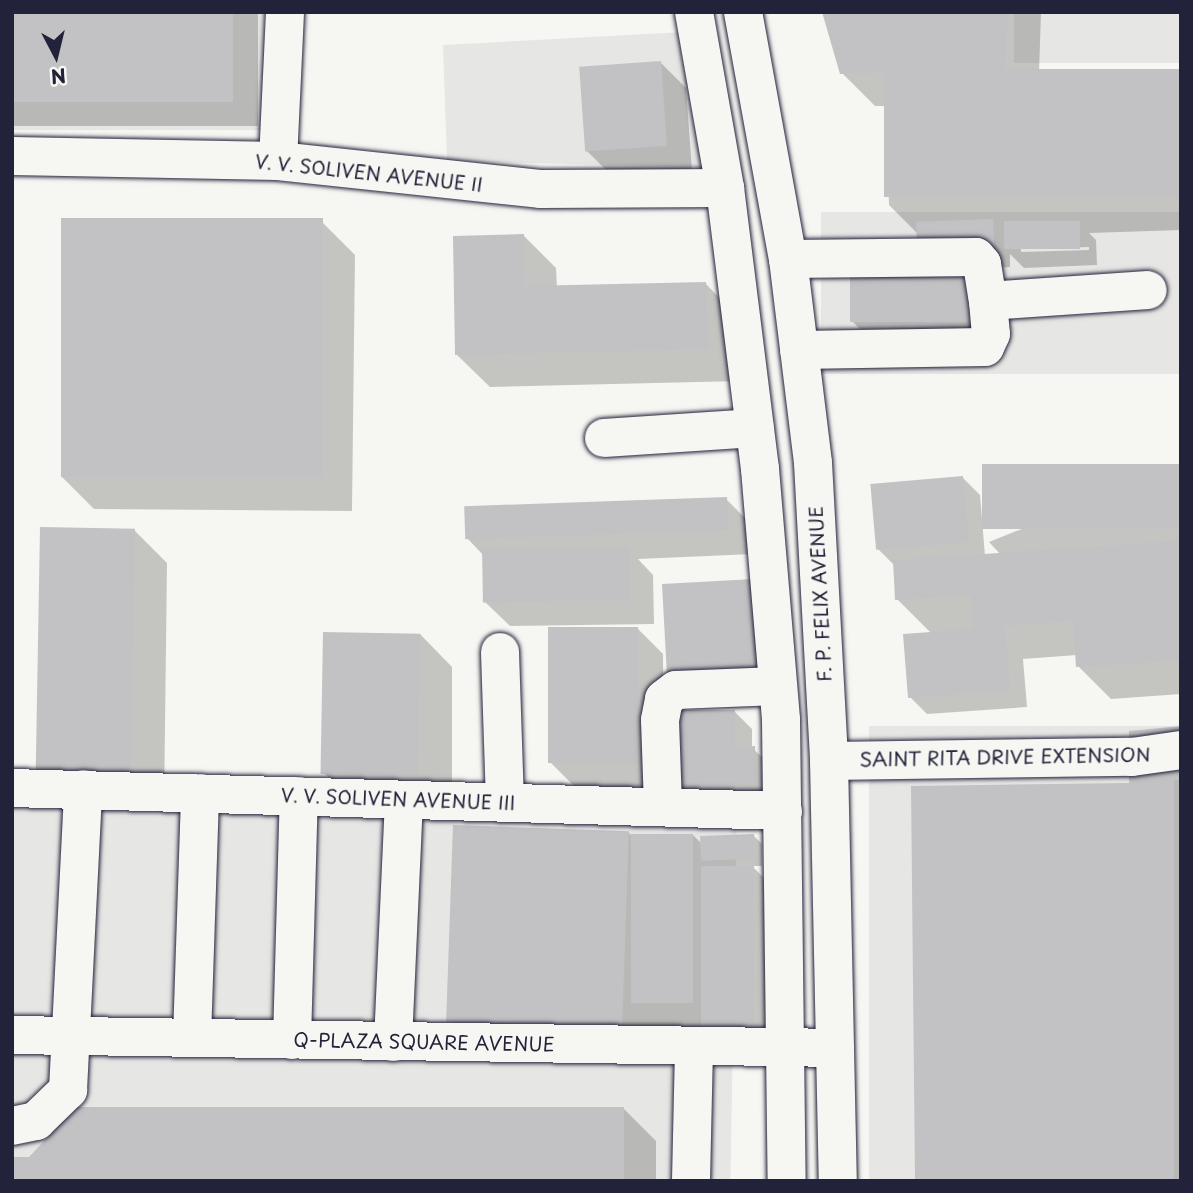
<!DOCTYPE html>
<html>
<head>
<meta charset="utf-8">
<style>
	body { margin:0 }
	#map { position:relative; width:1193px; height:1193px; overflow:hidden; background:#f6f6f2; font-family:"Playpen Sans",sans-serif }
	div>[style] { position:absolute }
	.built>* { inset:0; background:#e6e6e4; transform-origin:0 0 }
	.shadow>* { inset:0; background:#0003; transform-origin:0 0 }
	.building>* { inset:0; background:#c2c2c4; transform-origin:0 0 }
	.roads { filter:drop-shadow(0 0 2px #22223b) drop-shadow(0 0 2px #22223b) }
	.minor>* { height:38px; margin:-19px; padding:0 19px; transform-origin:19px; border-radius:19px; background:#f6f6f2 }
	.major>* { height:38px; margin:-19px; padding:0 19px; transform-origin:19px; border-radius:19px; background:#f6f6f2 }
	span { translate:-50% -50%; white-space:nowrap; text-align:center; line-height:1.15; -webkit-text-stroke:5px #f6f6f2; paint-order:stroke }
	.street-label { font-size:19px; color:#22223b }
	.frame { position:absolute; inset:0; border:14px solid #22223b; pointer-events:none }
	.north { position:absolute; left:21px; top:21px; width:70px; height:70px; -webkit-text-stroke:5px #f6f6f2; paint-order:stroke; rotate:173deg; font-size:19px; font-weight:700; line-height:28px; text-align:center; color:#22223b }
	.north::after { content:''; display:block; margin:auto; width:24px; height:32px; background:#22223b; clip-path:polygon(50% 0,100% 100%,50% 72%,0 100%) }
</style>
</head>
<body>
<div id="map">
	<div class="built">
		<div style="left:12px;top:12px;width:252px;height:118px"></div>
		<div style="left:1014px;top:12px;width:167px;height:51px"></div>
		<div style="clip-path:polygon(684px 32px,703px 167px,447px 161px,443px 45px)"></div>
		<div style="left:1181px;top:212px;width:162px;height:360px;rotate:90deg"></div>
		<div style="left:1181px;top:726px;width:455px;height:312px;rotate:90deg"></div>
		<div style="left:12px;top:797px;width:725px;height:384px;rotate:1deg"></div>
	</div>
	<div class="shadow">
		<div style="left:12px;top:12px;width:246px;height:114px"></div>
		<div style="clip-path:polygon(evenodd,824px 12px,1041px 12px,1039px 74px,1181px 71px,1181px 230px,1089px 233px,1096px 240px,1097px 265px,1024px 268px,1010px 254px,1010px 267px,936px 270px,918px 234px,889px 205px,886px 106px,875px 106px,842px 73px,824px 12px,1089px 247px,1089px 250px,1021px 252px,1021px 249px,1089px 247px)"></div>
		<div style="clip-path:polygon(660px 62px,686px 88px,692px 171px,613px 177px,587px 151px)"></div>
		<div style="clip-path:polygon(322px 222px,355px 255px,352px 511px,94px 509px,61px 476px)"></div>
		<div style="clip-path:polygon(523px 235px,556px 268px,557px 287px,706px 284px,738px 317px,740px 381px,490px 387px,457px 355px)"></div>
		<div style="clip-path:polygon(976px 279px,984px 329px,860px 329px,852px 321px)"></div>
		<div style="clip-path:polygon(1181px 465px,1181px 694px,1111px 699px,1078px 666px,1077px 655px,1023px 659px,1027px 707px,927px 714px,910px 697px,932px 634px,897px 599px,895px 566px,877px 548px,963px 478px,980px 495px,985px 556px,1001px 555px,989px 542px)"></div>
		<div style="clip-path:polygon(726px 499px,751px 524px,753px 554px,638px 559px,653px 575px,654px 624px,510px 626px,484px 601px,484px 556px,468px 539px)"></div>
		<div style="clip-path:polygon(134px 530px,167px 563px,164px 808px,71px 807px)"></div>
		<div style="clip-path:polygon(754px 580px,768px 689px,686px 692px)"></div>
		<div style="clip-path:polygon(638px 629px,663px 654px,664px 787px,576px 788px,551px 763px)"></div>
		<div style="clip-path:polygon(420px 634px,452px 667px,452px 807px,357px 806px,324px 773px)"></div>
		<div style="clip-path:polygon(734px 711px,752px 729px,752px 748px,772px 766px,772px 801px,688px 802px,671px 785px)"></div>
		<div style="clip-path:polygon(1181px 728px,1181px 1181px,917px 1181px,1131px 784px)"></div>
		<div style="clip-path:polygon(628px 832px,632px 836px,693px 835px,702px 844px,753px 835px,762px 844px,762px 866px,752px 866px,779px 893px,779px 1052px,483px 1054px,450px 1021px)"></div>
		<div style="clip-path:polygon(623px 1108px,656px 1141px,656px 1181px,12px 1181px,30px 1158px)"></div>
	</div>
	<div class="building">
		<div style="left:12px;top:12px;width:221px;height:90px"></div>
		<div style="clip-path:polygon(822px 12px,1008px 12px,1005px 69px,840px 74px)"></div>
		<div style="left:661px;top:61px;width:85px;height:82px;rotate:86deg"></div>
		<div style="left:1181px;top:69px;width:128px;height:297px;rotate:90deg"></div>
		<div style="left:61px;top:218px;width:262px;height:259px"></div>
		<div style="left:993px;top:219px;width:31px;height:77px;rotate:88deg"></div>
		<div style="left:1080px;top:221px;width:28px;height:76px;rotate:90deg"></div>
		<div style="clip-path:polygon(524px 234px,525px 286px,706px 282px,708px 349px,455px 355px,453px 236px)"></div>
		<div style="left:850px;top:277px;width:126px;height:45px"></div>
		<div style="left:1181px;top:464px;width:65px;height:199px;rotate:90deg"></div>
		<div style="left:963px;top:476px;width:66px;height:93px;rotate:85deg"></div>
		<div style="left:727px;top:497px;width:33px;height:263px;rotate:88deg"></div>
		<div style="left:40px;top:527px;width:95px;height:248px;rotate:1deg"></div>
		<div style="clip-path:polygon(1181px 541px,1181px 660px,1076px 667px,1073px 621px,1005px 626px,1010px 690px,908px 698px,903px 634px,973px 629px,971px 595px,895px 600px,893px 560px)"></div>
		<div style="left:629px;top:547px;width:53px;height:147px;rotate:89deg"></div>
		<div style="clip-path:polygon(754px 579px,757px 624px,748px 625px,751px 672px,667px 676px,662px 584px)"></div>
		<div style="left:638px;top:627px;width:136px;height:90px;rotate:90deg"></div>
		<div style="left:323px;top:632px;width:97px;height:142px;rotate:1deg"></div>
		<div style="clip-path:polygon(669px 710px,735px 710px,735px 747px,755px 746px,756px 784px,669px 786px)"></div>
		<div style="clip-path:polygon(1181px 726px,1181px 779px,1174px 780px,1174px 1181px,915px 1181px,911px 786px,1129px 783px,1129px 731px)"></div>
		<div style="left:453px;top:825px;width:176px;height:197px;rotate:2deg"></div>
		<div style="left:631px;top:834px;width:62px;height:169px"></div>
		<div style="left:754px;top:834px;width:25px;height:54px;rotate:88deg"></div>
		<div style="left:701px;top:866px;width:53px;height:161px"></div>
		<div style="clip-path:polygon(76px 1107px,624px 1107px,624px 1181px,12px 1181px,12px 1157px,29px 1157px)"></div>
	</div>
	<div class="roads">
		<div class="minor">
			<div style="left:12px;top:156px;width:266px;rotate:1.1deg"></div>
			<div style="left:278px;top:161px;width:263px;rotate:6.1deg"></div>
			<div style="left:540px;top:189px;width:185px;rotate:-0.3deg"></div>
			<div style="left:278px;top:161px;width:149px;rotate:-87.3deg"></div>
			<div style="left:788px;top:259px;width:188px;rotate:-0.6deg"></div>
			<div style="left:976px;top:257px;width:9px;rotate:49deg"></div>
			<div style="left:982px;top:264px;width:37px;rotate:81deg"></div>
			<div style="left:988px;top:301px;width:33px;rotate:85deg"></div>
			<div style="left:991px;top:334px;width:14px;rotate:115deg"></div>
			<div style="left:985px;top:347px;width:186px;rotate:179.1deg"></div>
			<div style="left:988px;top:301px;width:160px;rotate:-3.9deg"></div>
			<div style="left:604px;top:438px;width:151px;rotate:-3.8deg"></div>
			<div style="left:500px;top:652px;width:150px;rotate:88.1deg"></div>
			<div style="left:829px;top:761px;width:303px;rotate:-0.8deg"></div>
			<div style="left:1132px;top:757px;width:49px;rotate:-8.1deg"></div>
			<div style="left:12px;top:788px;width:771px;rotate:1.71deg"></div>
			<div style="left:663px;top:806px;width:86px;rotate:-92deg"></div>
			<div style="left:660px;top:720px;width:21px;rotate:-79deg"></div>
			<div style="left:664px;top:699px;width:15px;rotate:-37deg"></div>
			<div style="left:676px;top:690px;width:102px;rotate:-2.2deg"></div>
			<div style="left:12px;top:1035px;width:823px;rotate:0.9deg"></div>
			<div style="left:192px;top:1038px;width:245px;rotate:-88.1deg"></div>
			<div style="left:292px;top:1040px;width:244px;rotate:-88.4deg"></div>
			<div style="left:393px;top:1042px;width:242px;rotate:-87.4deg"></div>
			<div style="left:12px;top:1126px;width:25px;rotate:-12deg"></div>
			<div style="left:36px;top:1121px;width:45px;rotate:-44.1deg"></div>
			<div style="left:68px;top:1090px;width:301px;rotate:-87.1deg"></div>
			<div style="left:691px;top:1181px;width:133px;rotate:-88.7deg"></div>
		</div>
		<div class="major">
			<div style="left:694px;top:12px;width:179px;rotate:80deg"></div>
			<div style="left:725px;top:188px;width:283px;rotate:82.9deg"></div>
			<div style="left:760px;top:469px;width:252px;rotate:85.2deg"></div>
			<div style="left:781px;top:720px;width:461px;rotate:89.3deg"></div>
			<div style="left:743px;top:12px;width:251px;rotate:79.7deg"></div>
			<div style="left:788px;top:259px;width:206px;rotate:83deg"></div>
			<div style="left:813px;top:463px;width:298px;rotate:86.9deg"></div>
			<div style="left:829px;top:761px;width:420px;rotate:88.8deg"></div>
		</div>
	</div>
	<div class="street-label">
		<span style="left:369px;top:173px;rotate:6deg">V. V. SOLIVEN AVENUE II</span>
		<span style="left:820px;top:594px;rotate:-93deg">F. P. FELIX AVENUE</span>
		<span style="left:1005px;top:757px;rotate:-1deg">SAINT RITA DRIVE EXTENSION</span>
		<span style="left:398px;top:799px;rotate:2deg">V. V. SOLIVEN AVENUE III</span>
		<span style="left:424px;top:1042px;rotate:1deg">Q-PLAZA SQUARE AVENUE</span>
	</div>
	<div class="frame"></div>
	<div class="north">N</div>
</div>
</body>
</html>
